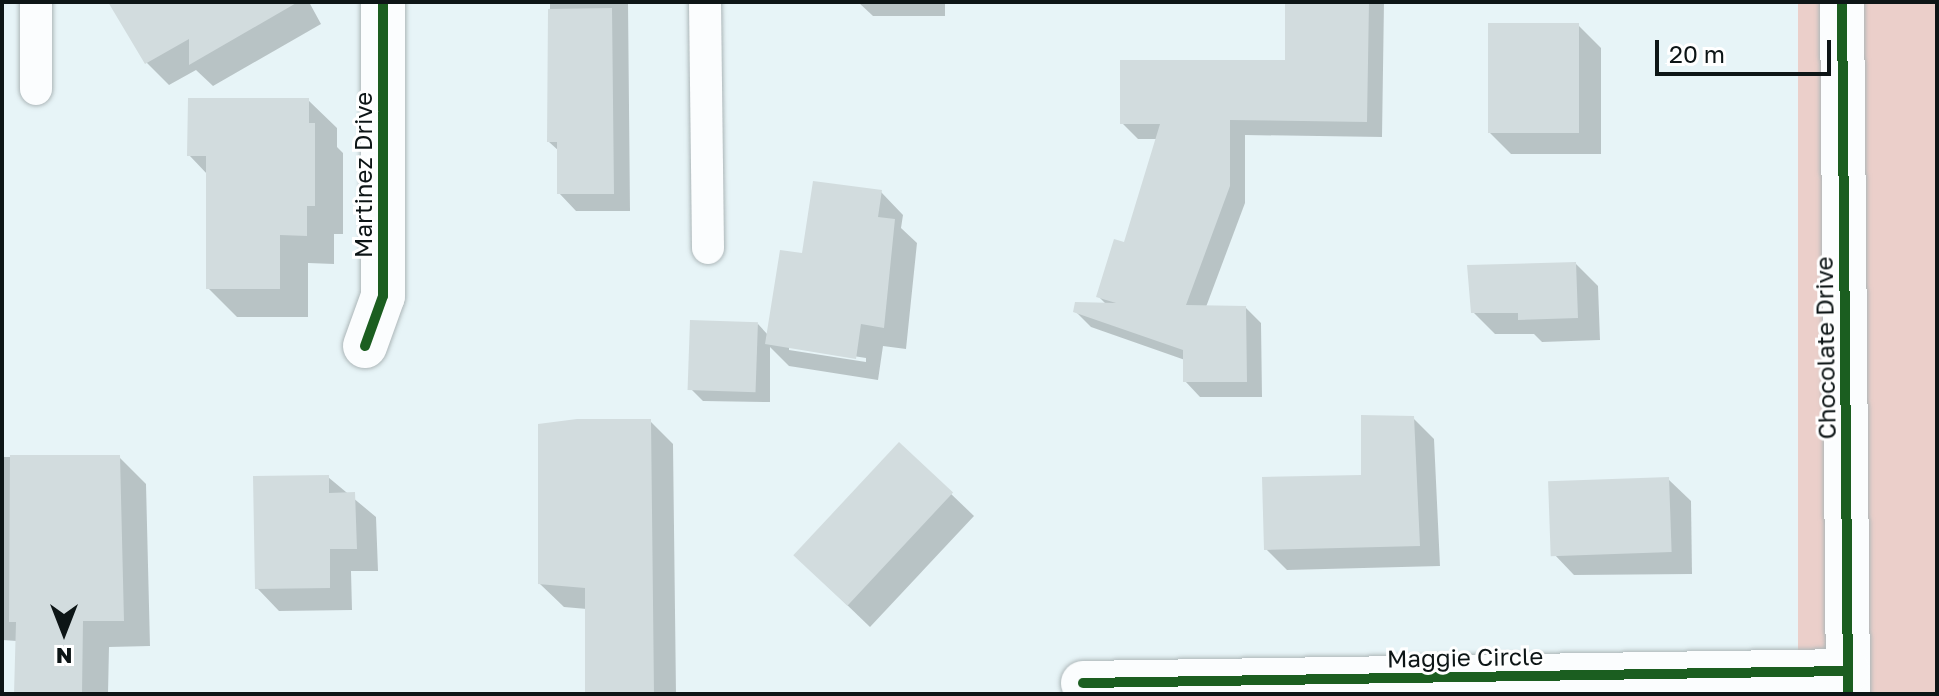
<!DOCTYPE html>
<html>
<head>
<meta charset="utf-8">
<style>
	body { margin:0 }
	#map { position:relative; width:1939px; height:696px; overflow:hidden; background:#e7f4f7; font-family:"Golos Text",sans-serif }
	div>[style] { position:absolute }
	.green>* { inset:0; background:#ebcfca; transform-origin:0 0 }
	.shadow>* { inset:0; background:#0003 }
	.building>* { inset:0; background:#d2dcde; transform-origin:0 0 }
	.roads { filter:drop-shadow(0 0 2px #acb6b8) drop-shadow(0 0 2px #acb6b8) }
	.service>* { height:32px; margin:-16px; padding:0 16px; transform-origin:16px; border-radius:16px; background:#fbfdfe }
	.minor>* { height:44px; margin:-22px; padding:0 22px; transform-origin:22px; border-radius:22px; background:#fbfdfe }
	.cycleway>* { height:10px; margin:-5px; padding:0 5px; transform-origin:5px; border-radius:5px; background:#1b5e20 }
	span { translate:-50% -50%; white-space:nowrap; text-align:center; line-height:1.15; -webkit-text-stroke:6px #fff; paint-order:stroke }
	.street-label { font-size:24px; color:#0d1516 }
	.frame { position:absolute; inset:0; border:4px solid #0d1516; pointer-events:none }
	.north { position:absolute; left:24px; top:592px; width:80px; height:80px; -webkit-text-stroke:6px #fff; paint-order:stroke; rotate:180deg; font-size:22px; font-weight:700; line-height:32px; text-align:center; color:#0d1516 }
	.north::after { content:''; display:block; margin:auto; width:28px; height:36px; background:#0d1516; clip-path:polygon(50% 0,100% 100%,50% 72%,0 100%) }
	.scale { position:absolute; left:1655px; top:40px; width:176px; height:36px; box-sizing:border-box; border:4px solid #0d1516; border-top:0; padding-left:10px; font-size:24px; line-height:28px; white-space:nowrap; color:#0d1516; -webkit-text-stroke:6px #fff; paint-order:stroke }
</style>
</head>
<body>
<div id="map">
	<div class="green">
		<div style="left:1798px;top:2px;width:139px;height:692px"></div>
	</div>
	<div class="shadow">
		<div style="clip-path:polygon(123px 2px,309px 2px,321px 24px,213px 86px,196px 70px,169px 85px,147px 63px)"></div>
		<div style="clip-path:polygon(550px 2px,628px 2px,630px 211px,576px 211px,559px 193px,559px 151px,549px 142px)"></div>
		<div style="clip-path:polygon(858px 2px,945px 2px,945px 16px,873px 16px)"></div>
		<div style="clip-path:polygon(1287px 2px,1384px 2px,1382px 137px,1245px 135px,1245px 203px,1206px 307px,1246px 308px,1261px 323px,1262px 397px,1200px 397px,1185px 381px,1185px 360px,1091px 327px,1075px 311px,1107px 305px,1098px 296px,1125px 245px,1157px 139px,1138px 139px,1122px 123px,1286px 62px)"></div>
		<div style="clip-path:polygon(1578px 25px,1601px 48px,1601px 154px,1511px 154px,1489px 132px)"></div>
		<div style="clip-path:polygon(308px 100px,337px 128px,337px 147px,343px 153px,343px 234px,334px 234px,334px 264px,308px 263px,308px 317px,237px 317px,208px 288px,208px 175px,189px 155px)"></div>
		<div style="clip-path:polygon(evenodd,881px 192px,903px 215px,901px 228px,917px 243px,906px 349px,883px 346px,878px 380px,789px 366px,770px 347px,770px 402px,703px 401px,691px 389px,758px 324px,768px 335px,804px 255px,881px 192px,789px 346px,866px 358px,866px 362px,789px 350px,789px 346px)"></div>
		<div style="clip-path:polygon(1576px 264px,1598px 286px,1600px 340px,1542px 342px,1534px 334px,1495px 334px,1473px 312px)"></div>
		<div style="clip-path:polygon(1413px 418px,1434px 439px,1440px 566px,1287px 570px,1266px 549px,1363px 477px)"></div>
		<div style="clip-path:polygon(650px 421px,673px 444px,676px 694px,587px 694px,587px 609px,564px 607px,540px 584px)"></div>
		<div style="clip-path:polygon(899px 444px,974px 516px,870px 627px,817px 576px)"></div>
		<div style="clip-path:polygon(2px 457px,119px 457px,146px 484px,150px 646px,109px 647px,108px 694px,16px 694px,17px 641px,2px 640px)"></div>
		<div style="clip-path:polygon(328px 477px,376px 517px,378px 571px,351px 571px,352px 610px,279px 611px,257px 588px)"></div>
		<div style="clip-path:polygon(1668px 479px,1691px 501px,1692px 574px,1574px 575px,1552px 552px)"></div>
	</div>
	<div class="building">
		<div style="clip-path:polygon(108px 2px,298px 2px,189px 65px,189px 39px,145px 64px)"></div>
		<div style="clip-path:polygon(1285px 2px,1369px 2px,1367px 122px,1230px 120px,1230px 186px,1186px 305px,1246px 306px,1247px 382px,1183px 382px,1183px 350px,1073px 312px,1075px 302px,1116px 303px,1096px 297px,1114px 239px,1124px 242px,1160px 124px,1120px 124px,1120px 60px,1285px 60px)"></div>
		<div style="clip-path:polygon(612px 8px,614px 194px,557px 194px,557px 142px,547px 142px,548px 9px)"></div>
		<div style="left:1488px;top:23px;width:91px;height:110px"></div>
		<div style="clip-path:polygon(188px 98px,309px 98px,309px 123px,315px 123px,315px 206px,307px 206px,307px 236px,280px 235px,280px 289px,206px 289px,206px 156px,187px 156px)"></div>
		<div style="clip-path:polygon(813px 181px,882px 190px,878px 217px,895px 219px,884px 328px,861px 324px,856px 359px,765px 344px,780px 250px,802px 253px)"></div>
		<div style="clip-path:polygon(1576px 262px,1578px 318px,1518px 320px,1518px 313px,1471px 313px,1467px 265px)"></div>
		<div style="left:690px;top:320px;width:68px;height:70px;rotate:2deg"></div>
		<div style="clip-path:polygon(1361px 415px,1414px 416px,1420px 546px,1264px 550px,1262px 477px,1361px 475px)"></div>
		<div style="clip-path:polygon(577px 419px,651px 419px,654px 694px,585px 694px,585px 588px,538px 584px,538px 424px)"></div>
		<div style="left:899px;top:442px;width:74px;height:155px;rotate:43deg"></div>
		<div style="clip-path:polygon(10px 455px,120px 455px,124px 621px,83px 621px,82px 694px,14px 694px,16px 622px,9px 622px)"></div>
		<div style="clip-path:polygon(329px 475px,329px 493px,355px 492px,357px 549px,330px 549px,330px 588px,255px 589px,253px 476px)"></div>
		<div style="left:1669px;top:477px;width:75px;height:121px;rotate:88deg"></div>
	</div>
	<div class="roads">
		<div class="service">
			<div style="left:705px;top:2px;width:246px;rotate:89.3deg"></div>
			<div style="left:36px;top:89px;width:87px;rotate:-90deg"></div>
		</div>
		<div class="minor">
			<div style="left:1842px;top:2px;width:692px;rotate:89.5deg"></div>
			<div style="left:365px;top:346px;width:53px;rotate:-70.2deg"></div>
			<div style="left:383px;top:296px;width:294px;rotate:-90deg"></div>
			<div style="left:1083px;top:683px;width:765px;rotate:-0.9deg"></div>
		</div>
	</div>
	<div class="cycleway">
		<div style="left:1842px;top:2px;width:692px;rotate:89.5deg"></div>
		<div style="left:365px;top:346px;width:53px;rotate:-70.2deg"></div>
		<div style="left:383px;top:296px;width:294px;rotate:-90deg"></div>
		<div style="left:1083px;top:683px;width:765px;rotate:-0.9deg"></div>
	</div>
	<div class="street-label">
		<span style="left:363px;top:175px;rotate:-90deg">Martinez Drive</span>
		<span style="left:1825px;top:348px;rotate:-91deg">Chocolate Drive</span>
		<span style="left:1465px;top:657px;rotate:-1deg">Maggie Circle</span>
	</div>
	<div class="frame"></div>
	<div class="north">N</div>
	<div class="scale">20 m</div>
</div>
</body>
</html>
